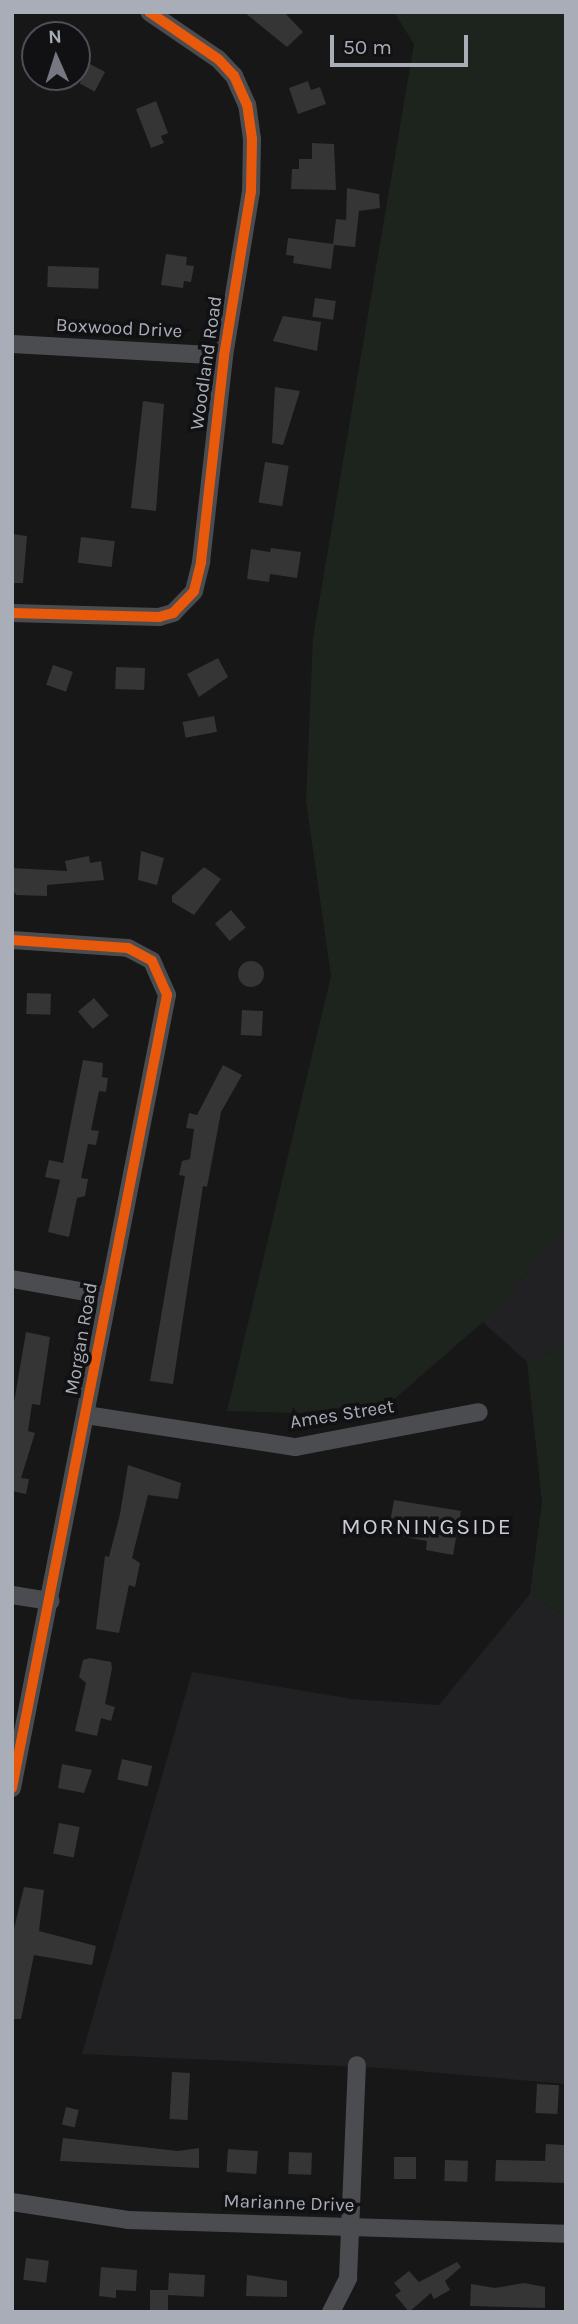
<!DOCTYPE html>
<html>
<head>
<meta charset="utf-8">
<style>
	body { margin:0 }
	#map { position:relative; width:578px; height:2324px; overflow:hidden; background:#171717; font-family:Karla,sans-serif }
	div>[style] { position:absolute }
	.built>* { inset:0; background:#212123 }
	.green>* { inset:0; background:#1d241e }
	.building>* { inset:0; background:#353536; transform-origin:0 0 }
	.round { border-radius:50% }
	.minor>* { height:18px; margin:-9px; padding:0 9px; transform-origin:9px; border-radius:9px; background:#4b4c50 }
	.cycleway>* { height:10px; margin:-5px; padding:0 5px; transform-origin:5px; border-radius:5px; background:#e8590c }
	span { translate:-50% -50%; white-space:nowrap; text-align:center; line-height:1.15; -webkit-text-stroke:7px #111113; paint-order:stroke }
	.street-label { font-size:19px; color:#a8adb8 }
	.quarter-label { font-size:23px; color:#c9ccd4; letter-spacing:2px }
	.frame { position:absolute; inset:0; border:14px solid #a8adb8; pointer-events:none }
	.north { position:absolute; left:21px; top:21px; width:70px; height:70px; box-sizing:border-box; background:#111113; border:2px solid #4d4f55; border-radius:50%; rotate:357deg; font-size:19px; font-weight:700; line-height:28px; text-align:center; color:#a8adb8 }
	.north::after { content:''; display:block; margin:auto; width:24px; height:32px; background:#757880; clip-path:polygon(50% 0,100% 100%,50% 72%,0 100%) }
	.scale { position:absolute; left:330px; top:35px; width:138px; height:32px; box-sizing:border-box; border:4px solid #a8adb8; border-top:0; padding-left:9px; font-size:21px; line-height:24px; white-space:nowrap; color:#a8adb8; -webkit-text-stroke:5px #111113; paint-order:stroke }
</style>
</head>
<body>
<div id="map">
	<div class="built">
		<div style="clip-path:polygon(566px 1229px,566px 1346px,527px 1362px,483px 1322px)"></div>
		<div style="clip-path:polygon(530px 1594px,566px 1617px,566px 2084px,383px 2068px,82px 2054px,192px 1672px,352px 1699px,439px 1705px)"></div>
	</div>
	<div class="green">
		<div style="clip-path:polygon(394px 12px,566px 12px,566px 1229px,483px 1322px,392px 1401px,297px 1413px,227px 1411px,331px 976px,306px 801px,313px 638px,414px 44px)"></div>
		<div style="clip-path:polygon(566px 1346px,566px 1617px,530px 1594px,542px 1502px,527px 1362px)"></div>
	</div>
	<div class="building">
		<div style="clip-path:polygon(244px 12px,284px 12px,303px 32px,287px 47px)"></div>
		<div style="left:90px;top:64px;width:17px;height:22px;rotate:28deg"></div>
		<div style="clip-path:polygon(308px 81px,311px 90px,320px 87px,326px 104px,298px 114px,289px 88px)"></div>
		<div style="clip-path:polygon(156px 101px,168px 133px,161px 136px,164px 143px,151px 148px,136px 109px)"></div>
		<div style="clip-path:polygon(312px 143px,334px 144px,336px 190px,291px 189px,292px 169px,299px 169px,299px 159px,312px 159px)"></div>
		<div style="clip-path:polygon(347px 188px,379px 194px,380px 208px,359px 211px,355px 247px,334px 245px,331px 269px,293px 263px,294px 256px,286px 255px,288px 238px,333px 244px,336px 219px,346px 220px)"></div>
		<div style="clip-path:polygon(166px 254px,187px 257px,186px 265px,194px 266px,191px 282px,184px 281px,183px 288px,161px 285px)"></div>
		<div style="left:48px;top:266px;width:51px;height:21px;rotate:2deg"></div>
		<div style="left:315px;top:298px;width:21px;height:19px;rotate:8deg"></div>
		<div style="clip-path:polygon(283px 316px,321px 322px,317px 351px,273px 341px)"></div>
		<div style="clip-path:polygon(275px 387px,300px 391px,283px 445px,272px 443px)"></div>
		<div style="clip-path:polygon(143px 401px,164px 404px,156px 511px,131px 508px)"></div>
		<div style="left:265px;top:462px;width:24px;height:41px;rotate:9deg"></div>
		<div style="clip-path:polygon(12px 534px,27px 536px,23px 583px,12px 583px)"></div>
		<div style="left:81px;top:537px;width:34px;height:26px;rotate:7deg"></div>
		<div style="clip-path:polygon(271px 548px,301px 552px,297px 578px,270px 574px,269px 582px,247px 579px,251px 549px,270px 552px)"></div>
		<div style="clip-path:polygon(218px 658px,228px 677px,199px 697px,187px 674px)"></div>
		<div style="left:53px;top:665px;width:21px;height:21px;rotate:19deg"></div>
		<div style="left:116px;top:667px;width:29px;height:22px;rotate:2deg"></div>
		<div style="left:214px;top:716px;width:16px;height:32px;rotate:79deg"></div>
		<div style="clip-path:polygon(141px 851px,164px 858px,157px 885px,138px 880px)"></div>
		<div style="clip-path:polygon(89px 856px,90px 863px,101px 861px,104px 880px,47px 885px,47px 896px,16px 895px,12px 889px,12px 868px,67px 871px,65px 861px)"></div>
		<div style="clip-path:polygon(204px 867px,221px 879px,194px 915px,172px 902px,172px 896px)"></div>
		<div style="left:231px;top:910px;width:23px;height:21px;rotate:50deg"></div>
		<div class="round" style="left:238px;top:961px;width:26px;height:26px"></div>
		<div style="left:27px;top:993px;width:24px;height:21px;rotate:2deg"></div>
		<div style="left:94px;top:998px;width:23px;height:21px;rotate:50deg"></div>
		<div style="left:242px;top:1010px;width:21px;height:25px;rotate:3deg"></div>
		<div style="clip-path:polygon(83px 1060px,103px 1063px,102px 1077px,108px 1078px,106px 1092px,99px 1091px,91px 1130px,99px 1131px,96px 1145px,88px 1144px,81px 1178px,88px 1179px,85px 1196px,77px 1198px,69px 1237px,48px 1232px,60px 1180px,45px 1177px,49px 1160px,63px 1163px)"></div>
		<div style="clip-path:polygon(223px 1065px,242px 1075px,221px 1112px,207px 1187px,203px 1186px,173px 1384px,150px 1381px,185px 1176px,179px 1175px,182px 1161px,190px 1159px,194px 1129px,186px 1128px,189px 1113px,197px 1115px)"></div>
		<div style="clip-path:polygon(26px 1332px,50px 1337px,40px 1405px,32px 1404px,28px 1431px,35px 1433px,21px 1478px,29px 1479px,26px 1494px,12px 1491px,12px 1414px)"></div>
		<div style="clip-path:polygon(128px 1465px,181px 1483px,178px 1499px,148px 1495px,132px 1558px,140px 1563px,135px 1587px,129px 1585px,119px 1633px,96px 1629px,105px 1556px,109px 1557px,120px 1514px)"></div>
		<div style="clip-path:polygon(394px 1500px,461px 1511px,453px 1555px,426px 1550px,427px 1541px,388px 1534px)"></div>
		<div style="clip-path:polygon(90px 1658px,111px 1662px,112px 1668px,105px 1704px,115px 1707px,111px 1721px,101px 1718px,97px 1736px,75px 1731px,86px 1683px,79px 1677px,83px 1660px)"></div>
		<div style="left:122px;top:1759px;width:31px;height:21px;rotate:13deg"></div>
		<div style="clip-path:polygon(62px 1764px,92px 1770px,84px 1793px,58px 1788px)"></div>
		<div style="left:59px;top:1823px;width:21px;height:31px;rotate:11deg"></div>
		<div style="clip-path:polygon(24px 1887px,44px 1890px,39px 1931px,96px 1946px,92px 1965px,34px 1955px,21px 2019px,12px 2019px,12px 1937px)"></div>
		<div style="left:172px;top:2072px;width:18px;height:47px;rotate:3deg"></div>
		<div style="left:537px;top:2084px;width:22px;height:29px;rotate:3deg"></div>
		<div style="left:66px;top:2107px;width:13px;height:18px;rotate:13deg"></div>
		<div style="clip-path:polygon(63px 2138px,178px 2151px,199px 2148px,199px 2168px,60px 2161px)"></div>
		<div style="clip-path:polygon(546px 2144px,564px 2145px,566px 2183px,495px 2181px,496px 2160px,545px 2161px)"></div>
		<div style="left:228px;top:2149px;width:30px;height:23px;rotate:4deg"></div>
		<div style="left:289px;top:2152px;width:23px;height:22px;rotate:2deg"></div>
		<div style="left:394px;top:2157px;width:22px;height:22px"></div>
		<div style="left:445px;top:2160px;width:23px;height:21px;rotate:2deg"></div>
		<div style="left:26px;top:2258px;width:23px;height:22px;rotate:7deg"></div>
		<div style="clip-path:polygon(457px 2262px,461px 2267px,445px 2281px,450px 2290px,434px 2299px,431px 2293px,409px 2312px,395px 2295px,401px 2291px,394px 2283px,409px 2271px,419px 2282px)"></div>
		<div style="clip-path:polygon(101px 2267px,137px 2270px,136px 2291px,116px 2290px,116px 2298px,99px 2296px)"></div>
		<div style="left:169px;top:2273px;width:36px;height:22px;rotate:3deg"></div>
		<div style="clip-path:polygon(247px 2275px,287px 2281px,287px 2297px,246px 2296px)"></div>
		<div style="clip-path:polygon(524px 2283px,545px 2287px,545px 2308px,470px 2306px,471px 2284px,495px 2288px)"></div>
		<div style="left:150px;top:2290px;width:18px;height:20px"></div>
	</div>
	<div class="minor">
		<div style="left:12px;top:344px;width:212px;rotate:3.2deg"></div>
		<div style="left:12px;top:613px;width:147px;rotate:1.6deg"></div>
		<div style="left:159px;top:617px;width:15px;rotate:-16deg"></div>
		<div style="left:173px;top:613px;width:30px;rotate:-46deg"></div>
		<div style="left:194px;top:591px;width:30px;rotate:-76deg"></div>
		<div style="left:201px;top:562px;width:207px;rotate:-83.6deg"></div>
		<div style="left:224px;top:356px;width:166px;rotate:-80.7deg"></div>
		<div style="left:251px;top:192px;width:53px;rotate:-88.9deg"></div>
		<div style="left:252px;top:139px;width:34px;rotate:-98deg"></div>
		<div style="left:247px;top:105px;width:32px;rotate:-114deg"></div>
		<div style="left:234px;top:76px;width:23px;rotate:-133deg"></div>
		<div style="left:218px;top:59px;width:83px;rotate:-145.7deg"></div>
		<div style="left:12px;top:940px;width:116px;rotate:3.9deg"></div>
		<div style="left:128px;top:948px;width:27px;rotate:28deg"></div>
		<div style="left:152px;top:961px;width:37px;rotate:66deg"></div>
		<div style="left:167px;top:995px;width:808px;rotate:101.06deg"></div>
		<div style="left:12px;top:1279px;width:97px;rotate:10deg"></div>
		<div style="left:86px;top:1415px;width:212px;rotate:8.7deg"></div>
		<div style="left:296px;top:1447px;width:186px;rotate:-10.8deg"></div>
		<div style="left:12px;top:1595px;width:39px;rotate:9deg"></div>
		<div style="left:12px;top:2202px;width:117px;rotate:8.8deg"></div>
		<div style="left:128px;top:2220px;width:438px;rotate:1.8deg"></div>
		<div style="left:331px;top:2312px;width:38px;rotate:-63deg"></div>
		<div style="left:348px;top:2278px;width:213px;rotate:-87.6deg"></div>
	</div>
	<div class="cycleway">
		<div style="left:12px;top:613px;width:147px;rotate:1.6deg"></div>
		<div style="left:159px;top:617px;width:15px;rotate:-16deg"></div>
		<div style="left:173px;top:613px;width:30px;rotate:-46deg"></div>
		<div style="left:194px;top:591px;width:30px;rotate:-76deg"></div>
		<div style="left:201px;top:562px;width:207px;rotate:-83.6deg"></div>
		<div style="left:224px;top:356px;width:166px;rotate:-80.7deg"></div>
		<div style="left:251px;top:192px;width:53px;rotate:-88.9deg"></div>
		<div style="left:252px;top:139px;width:34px;rotate:-98deg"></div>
		<div style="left:247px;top:105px;width:32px;rotate:-114deg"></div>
		<div style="left:234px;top:76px;width:23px;rotate:-133deg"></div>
		<div style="left:218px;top:59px;width:83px;rotate:-145.7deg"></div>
		<div style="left:12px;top:940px;width:116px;rotate:3.9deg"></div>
		<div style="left:128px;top:948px;width:27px;rotate:28deg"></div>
		<div style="left:152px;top:961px;width:37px;rotate:66deg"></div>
		<div style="left:167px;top:995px;width:808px;rotate:101.06deg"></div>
	</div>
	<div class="street-label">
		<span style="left:119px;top:329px;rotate:3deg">Boxwood Drive</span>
		<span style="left:207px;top:363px;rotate:-82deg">Woodland Road</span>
		<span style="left:82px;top:1339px;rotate:-80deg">Morgan Road</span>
		<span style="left:342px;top:1415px;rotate:-9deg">Ames Street</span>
		<span style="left:289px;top:2204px;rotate:2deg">Marianne Drive</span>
	</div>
	<div class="quarter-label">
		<span style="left:427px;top:1527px">MORNINGSIDE</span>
	</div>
	<div class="frame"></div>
	<div class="north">N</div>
	<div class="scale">50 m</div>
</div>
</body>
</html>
